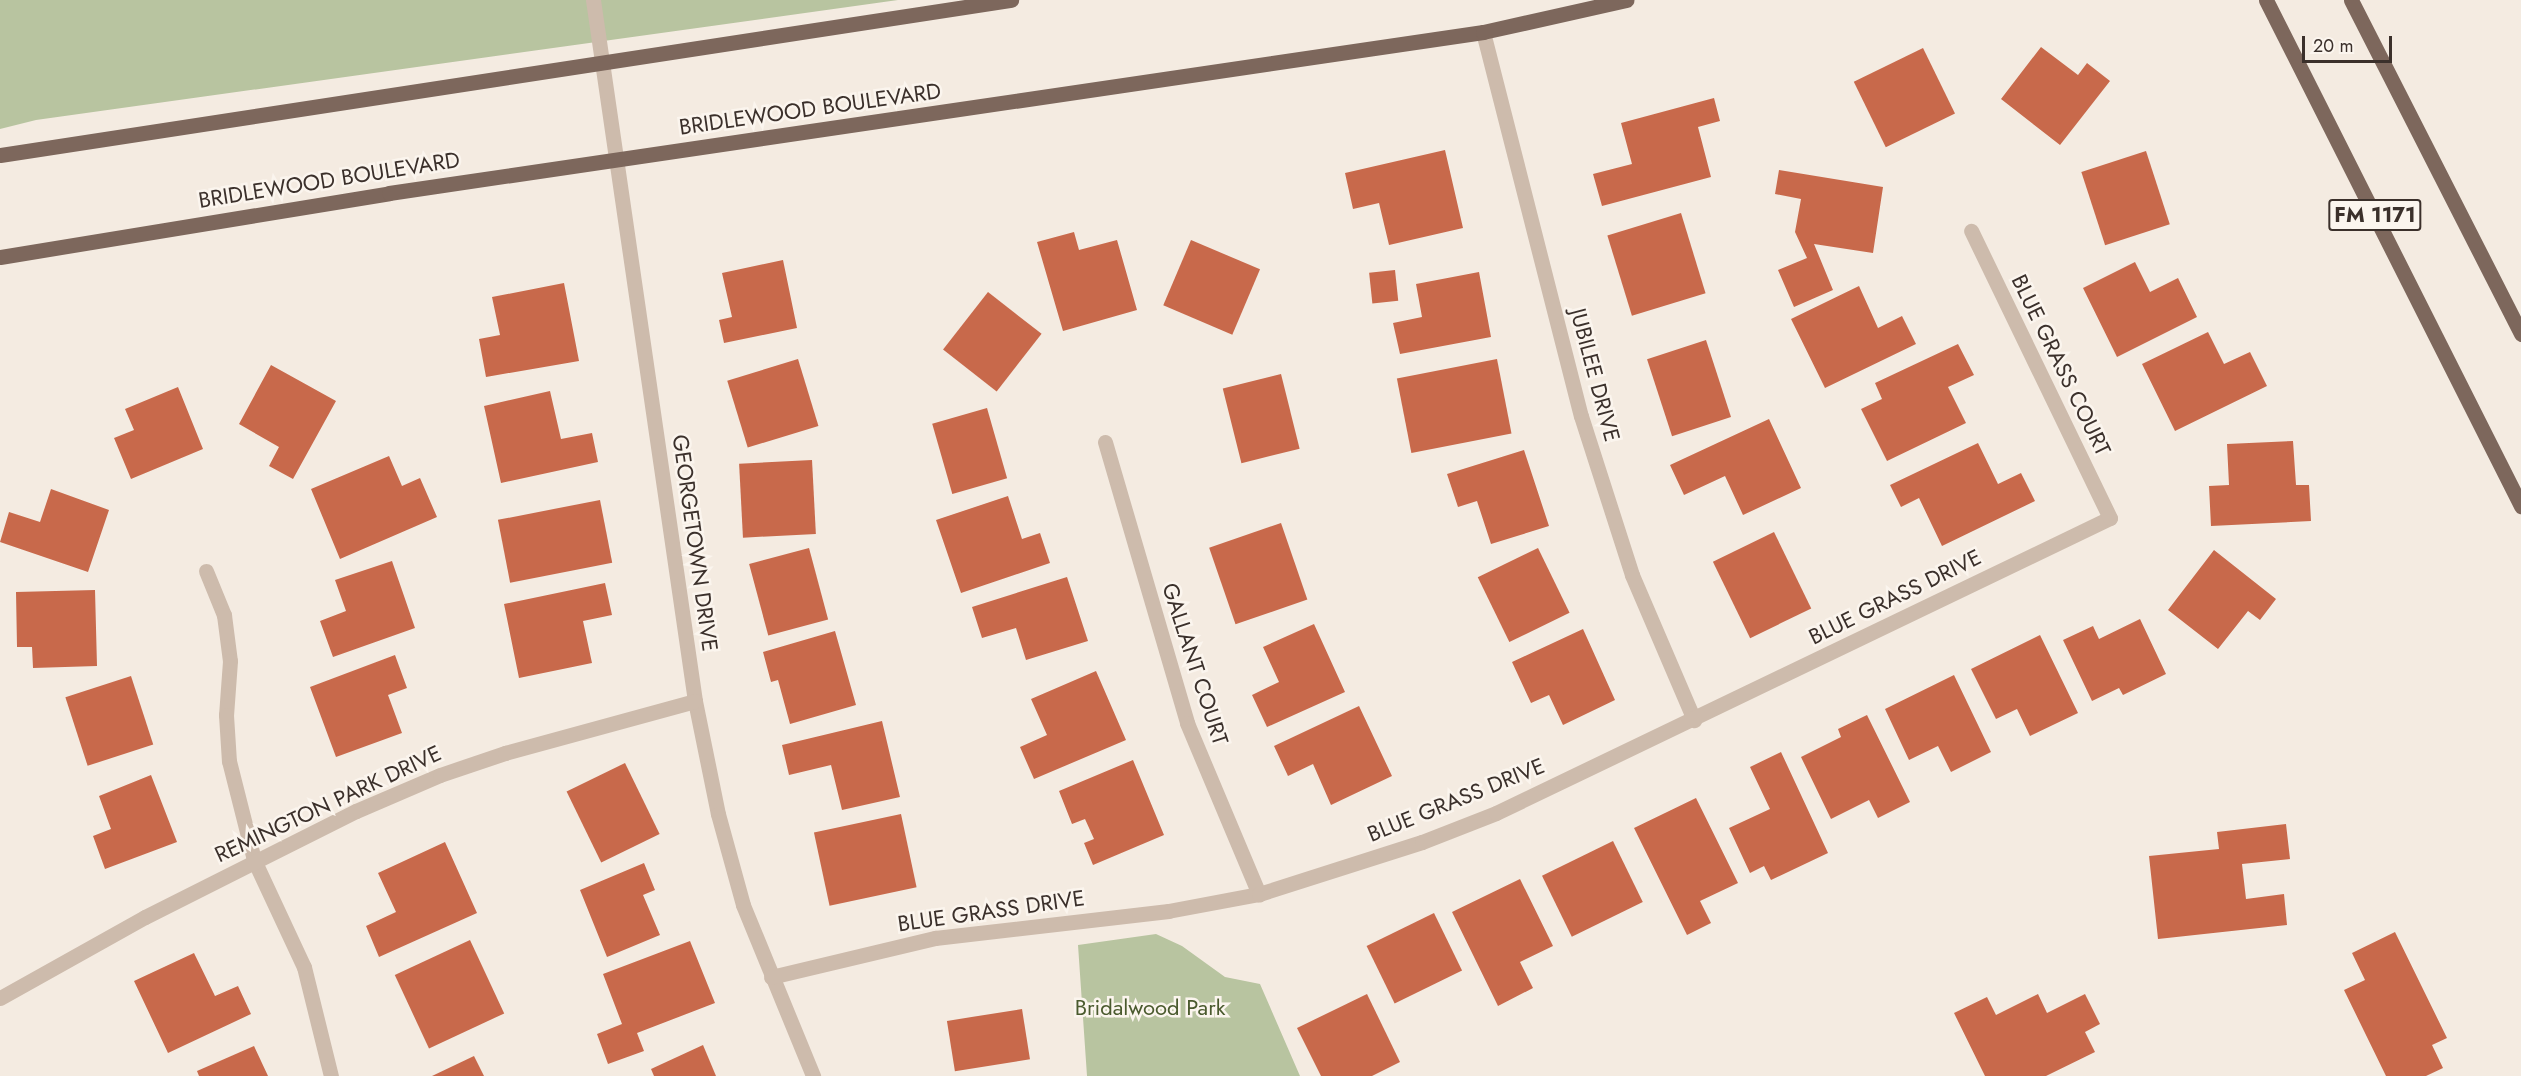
<!DOCTYPE html>
<html>
<head>
<meta charset="utf-8">
<style>
	body { margin:0 }
	#map { position:relative; width:2521px; height:1076px; overflow:hidden; background:#f4ebe1; font-family:Jost,sans-serif }
	div>[style] { position:absolute }
	.green>* { inset:0; background:#b8c4a0 }
	.building>* { inset:0; background:#c8694b; transform-origin:0 0 }
	.minor>* { height:15px; margin:-7.5px; padding:0 7.5px; transform-origin:7.5px; border-radius:7.5px; background:#cdbbac }
	.major>* { height:15px; margin:-7.5px; padding:0 7.5px; transform-origin:7.5px; border-radius:7.5px; background:#7d675c }
	span { translate:-50% -50%; white-space:nowrap; text-align:center; line-height:1.15; -webkit-text-stroke:5px #fbf5ee; paint-order:stroke }
	.shield-label span { padding:2px 4px; background:#fbf5ee; border:2px solid; border-radius:4px; -webkit-text-stroke-width:0 }
	.shield-label { font-size:21px; color:#3b302b; font-weight:700 }
	.street-label { font-size:22px; color:#3b302b }
	.park-label { font-size:22px; color:#4a5a2e }
	.scale { position:absolute; left:2302px; top:36px; width:90px; height:27px; box-sizing:border-box; border:3px solid #3b302b; border-top:0; padding-left:8px; font-size:18px; line-height:21px; white-space:nowrap; color:#3b302b; -webkit-text-stroke:4px #fbf5ee; paint-order:stroke }
</style>
</head>
<body>
<div id="map">
	<div class="green">
		<div style="clip-path:polygon(0 0,898px 0,36px 120px,0 129px)"></div>
		<div style="clip-path:polygon(1156px 934px,1182px 946px,1225px 977px,1260px 984px,1300px 1076px,1087px 1076px,1078px 945px)"></div>
	</div>
	<div class="building">
		<div style="clip-path:polygon(2041px 47px,2078px 75px,2087px 63px,2110px 81px,2060px 145px,2001px 99px)"></div>
		<div style="left:1923px;top:48px;width:73px;height:77px;rotate:64deg"></div>
		<div style="clip-path:polygon(1714px 98px,1720px 121px,1698px 127px,1711px 177px,1602px 206px,1593px 174px,1632px 164px,1621px 123px)"></div>
		<div style="clip-path:polygon(1445px 150px,1463px 228px,1389px 245px,1379px 203px,1353px 209px,1345px 173px)"></div>
		<div style="left:2146px;top:151px;width:77px;height:68px;rotate:72deg"></div>
		<div style="clip-path:polygon(1779px 170px,1883px 187px,1873px 253px,1814px 244px,1833px 290px,1794px 307px,1778px 270px,1807px 258px,1795px 232px,1801px 199px,1775px 194px)"></div>
		<div style="left:1681px;top:213px;width:84px;height:77px;rotate:73deg"></div>
		<div style="clip-path:polygon(1074px 232px,1079px 250px,1117px 240px,1137px 310px,1063px 331px,1037px 242px)"></div>
		<div style="left:1191px;top:240px;width:75px;height:71px;rotate:23deg"></div>
		<div style="clip-path:polygon(783px 260px,797px 328px,724px 343px,719px 320px,732px 317px,722px 273px)"></div>
		<div style="clip-path:polygon(2135px 262px,2150px 292px,2178px 278px,2197px 317px,2117px 357px,2083px 288px)"></div>
		<div style="left:1395px;top:270px;width:31px;height:26px;rotate:84deg"></div>
		<div style="clip-path:polygon(1479px 272px,1491px 337px,1400px 354px,1393px 323px,1422px 317px,1416px 284px)"></div>
		<div style="clip-path:polygon(564px 283px,579px 361px,486px 377px,479px 339px,500px 335px,492px 297px)"></div>
		<div style="clip-path:polygon(1859px 286px,1878px 328px,1902px 316px,1916px 344px,1825px 388px,1791px 319px)"></div>
		<div style="left:988px;top:292px;width:68px;height:73px;rotate:38deg"></div>
		<div style="clip-path:polygon(2208px 332px,2224px 364px,2250px 352px,2267px 386px,2175px 431px,2142px 364px)"></div>
		<div style="left:1706px;top:340px;width:81px;height:62px;rotate:72deg"></div>
		<div style="clip-path:polygon(1958px 344px,1974px 375px,1948px 387px,1966px 423px,1887px 461px,1861px 409px,1882px 399px,1875px 383px)"></div>
		<div style="left:798px;top:359px;width:70px;height:74px;rotate:73deg"></div>
		<div style="left:1497px;top:359px;width:76px;height:102px;rotate:79deg"></div>
		<div style="clip-path:polygon(271px 365px,336px 401px,293px 479px,269px 466px,279px 447px,239px 424px)"></div>
		<div style="left:1281px;top:374px;width:77px;height:60px;rotate:76deg"></div>
		<div style="clip-path:polygon(178px 387px,203px 449px,131px 479px,114px 438px,134px 430px,125px 409px)"></div>
		<div style="clip-path:polygon(550px 391px,561px 439px,592px 433px,598px 462px,501px 483px,484px 406px)"></div>
		<div style="left:987px;top:408px;width:73px;height:57px;rotate:74deg"></div>
		<div style="clip-path:polygon(1769px 419px,1801px 488px,1743px 515px,1725px 476px,1684px 495px,1670px 465px)"></div>
		<div style="clip-path:polygon(2293px 441px,2296px 485px,2309px 485px,2311px 521px,2211px 526px,2209px 486px,2229px 485px,2227px 444px)"></div>
		<div style="clip-path:polygon(1978px 443px,1998px 484px,2021px 473px,2035px 501px,1942px 546px,1919px 498px,1901px 507px,1890px 485px)"></div>
		<div style="clip-path:polygon(1524px 450px,1549px 526px,1491px 544px,1477px 501px,1458px 507px,1447px 474px)"></div>
		<div style="clip-path:polygon(389px 456px,402px 486px,420px 478px,437px 517px,340px 559px,311px 489px)"></div>
		<div style="left:812px;top:460px;width:74px;height:73px;rotate:87deg"></div>
		<div style="clip-path:polygon(51px 489px,109px 510px,88px 572px,0 542px,9px 512px,40px 522px)"></div>
		<div style="clip-path:polygon(1008px 496px,1022px 539px,1040px 533px,1050px 563px,961px 593px,936px 520px)"></div>
		<div style="left:600px;top:500px;width:64px;height:104px;rotate:79deg"></div>
		<div style="left:1281px;top:523px;width:81px;height:76px;rotate:71deg"></div>
		<div style="left:1774px;top:532px;width:85px;height:68px;rotate:64deg"></div>
		<div style="left:809px;top:548px;width:74px;height:62px;rotate:75deg"></div>
		<div style="left:1538px;top:548px;width:72px;height:67px;rotate:64deg"></div>
		<div style="clip-path:polygon(2214px 550px,2276px 599px,2260px 620px,2248px 611px,2218px 649px,2168px 610px)"></div>
		<div style="clip-path:polygon(392px 561px,415px 628px,333px 657px,320px 621px,346px 611px,335px 580px)"></div>
		<div style="clip-path:polygon(1067px 577px,1088px 641px,1026px 660px,1016px 628px,982px 638px,972px 607px)"></div>
		<div style="clip-path:polygon(605px 583px,612px 615px,583px 621px,592px 663px,519px 678px,504px 604px)"></div>
		<div style="clip-path:polygon(95px 590px,97px 666px,33px 668px,32px 647px,17px 647px,16px 592px)"></div>
		<div style="clip-path:polygon(2140px 619px,2166px 674px,2123px 695px,2119px 688px,2092px 701px,2063px 640px,2093px 626px,2099px 639px)"></div>
		<div style="clip-path:polygon(1314px 624px,1345px 692px,1267px 727px,1252px 695px,1279px 682px,1263px 647px)"></div>
		<div style="clip-path:polygon(1583px 629px,1615px 700px,1563px 725px,1549px 695px,1531px 703px,1512px 662px)"></div>
		<div style="clip-path:polygon(835px 631px,856px 705px,790px 724px,778px 680px,771px 682px,763px 652px)"></div>
		<div style="clip-path:polygon(2040px 635px,2078px 713px,2030px 736px,2017px 709px,1996px 719px,1971px 669px)"></div>
		<div style="clip-path:polygon(395px 655px,407px 688px,388px 695px,402px 733px,336px 757px,310px 687px)"></div>
		<div style="clip-path:polygon(1096px 671px,1126px 740px,1034px 779px,1020px 747px,1047px 735px,1031px 699px)"></div>
		<div style="clip-path:polygon(1954px 675px,1991px 752px,1951px 772px,1938px 746px,1909px 760px,1885px 709px)"></div>
		<div style="left:131px;top:676px;width:72px;height:69px;rotate:72deg"></div>
		<div style="clip-path:polygon(1359px 706px,1392px 776px,1331px 805px,1313px 764px,1288px 776px,1274px 746px)"></div>
		<div style="clip-path:polygon(1867px 715px,1910px 802px,1878px 818px,1869px 800px,1831px 819px,1801px 757px,1841px 737px,1838px 729px)"></div>
		<div style="clip-path:polygon(882px 721px,900px 797px,842px 810px,831px 765px,789px 775px,782px 745px)"></div>
		<div style="clip-path:polygon(1781px 752px,1828px 853px,1771px 880px,1764px 866px,1750px 873px,1729px 828px,1770px 809px,1750px 767px)"></div>
		<div style="clip-path:polygon(1133px 760px,1164px 835px,1093px 865px,1084px 843px,1094px 839px,1085px 819px,1072px 824px,1059px 791px)"></div>
		<div style="left:625px;top:763px;width:79px;height:65px;rotate:64deg"></div>
		<div style="clip-path:polygon(151px 775px,177px 842px,105px 869px,93px 836px,111px 829px,99px 796px)"></div>
		<div style="clip-path:polygon(1696px 798px,1738px 883px,1700px 901px,1711px 923px,1687px 935px,1634px 828px)"></div>
		<div style="left:901px;top:814px;width:75px;height:89px;rotate:78deg"></div>
		<div style="clip-path:polygon(2286px 824px,2290px 859px,2242px 864px,2246px 899px,2284px 894px,2287px 925px,2158px 939px,2149px 856px,2219px 849px,2217px 832px)"></div>
		<div style="left:1613px;top:841px;width:68px;height:79px;rotate:64deg"></div>
		<div style="clip-path:polygon(445px 842px,477px 913px,379px 957px,366px 926px,396px 912px,378px 873px)"></div>
		<div style="clip-path:polygon(644px 863px,655px 890px,643px 895px,660px 935px,607px 957px,580px 890px)"></div>
		<div style="clip-path:polygon(1520px 879px,1553px 946px,1520px 962px,1533px 988px,1498px 1006px,1452px 912px)"></div>
		<div style="left:1434px;top:913px;width:64px;height:75px;rotate:64deg"></div>
		<div style="clip-path:polygon(2395px 932px,2447px 1038px,2432px 1045px,2443px 1068px,2426px 1076px,2386px 1076px,2344px 990px,2365px 980px,2352px 953px)"></div>
		<div style="left:470px;top:940px;width:81px;height:83px;rotate:65deg"></div>
		<div style="clip-path:polygon(690px 941px,715px 1003px,637px 1033px,644px 1051px,608px 1064px,597px 1034px,622px 1024px,603px 974px)"></div>
		<div style="clip-path:polygon(194px 953px,215px 996px,238px 986px,251px 1014px,168px 1053px,134px 981px)"></div>
		<div style="clip-path:polygon(1367px 994px,1400px 1062px,1372px 1076px,1321px 1076px,1297px 1028px)"></div>
		<div style="clip-path:polygon(2038px 994px,2047px 1013px,2085px 994px,2100px 1024px,2085px 1032px,2095px 1052px,2046px 1076px,1985px 1076px,1954px 1013px,1987px 997px,1996px 1015px)"></div>
		<div style="left:1022px;top:1009px;width:51px;height:76px;rotate:81deg"></div>
		<div style="clip-path:polygon(703px 1045px,716px 1076px,654px 1076px,651px 1069px)"></div>
		<div style="clip-path:polygon(254px 1046px,268px 1076px,199px 1076px,197px 1071px)"></div>
		<div style="clip-path:polygon(474px 1056px,484px 1076px,432px 1076px)"></div>
	</div>
	<div class="minor">
		<div style="left:593px;top:0;width:708px;rotate:81.72deg"></div>
		<div style="left:695px;top:701px;width:115px;rotate:78.5deg"></div>
		<div style="left:718px;top:814px;width:94px;rotate:74.6deg"></div>
		<div style="left:743px;top:905px;width:185px;rotate:67.7deg"></div>
		<div style="left:1483px;top:32px;width:396px;rotate:75.7deg"></div>
		<div style="left:1581px;top:416px;width:167px;rotate:72.2deg"></div>
		<div style="left:1632px;top:575px;width:158px;rotate:66.8deg"></div>
		<div style="left:1105px;top:442px;width:293px;rotate:73.7deg"></div>
		<div style="left:1187px;top:723px;width:186px;rotate:67.2deg"></div>
		<div style="left:206px;top:571px;width:48px;rotate:67.8deg"></div>
		<div style="left:224px;top:615px;width:46px;rotate:82.6deg"></div>
		<div style="left:230px;top:661px;width:54px;rotate:94.2deg"></div>
		<div style="left:226px;top:715px;width:46px;rotate:86.3deg"></div>
		<div style="left:229px;top:761px;width:102px;rotate:75.8deg"></div>
		<div style="left:254px;top:860px;width:118px;rotate:65deg"></div>
		<div style="left:304px;top:967px;width:112px;rotate:76.1deg"></div>
		<div style="left:771px;top:977px;width:169px;rotate:-13.4deg"></div>
		<div style="left:935px;top:938px;width:235px;rotate:-6.6deg"></div>
		<div style="left:1168px;top:911px;width:93px;rotate:-10.6deg"></div>
		<div style="left:1259px;top:894px;width:171px;rotate:-17.7deg"></div>
		<div style="left:1422px;top:842px;width:79px;rotate:-21.4deg"></div>
		<div style="left:1496px;top:813px;width:681px;rotate:-25.66deg"></div>
		<div style="left:2110px;top:518px;width:319px;rotate:-115.8deg"></div>
		<div style="left:0;top:998px;width:166px;rotate:-29.2deg"></div>
		<div style="left:145px;top:917px;width:236px;rotate:-26.7deg"></div>
		<div style="left:356px;top:811px;width:91px;rotate:-23.2deg"></div>
		<div style="left:440px;top:775px;width:69px;rotate:-18.7deg"></div>
		<div style="left:505px;top:753px;width:197px;rotate:-15.3deg"></div>
	</div>
	<div class="major">
		<div style="left:2266px;top:0;width:567px;rotate:63.25deg"></div>
		<div style="left:2351px;top:0;width:375px;rotate:63deg"></div>
		<div style="left:0;top:155px;width:1023px;rotate:-8.72deg"></div>
		<div style="left:0;top:257px;width:394px;rotate:-9.3deg"></div>
		<div style="left:389px;top:193px;width:1106px;rotate:-8.37deg"></div>
		<div style="left:1483px;top:32px;width:147px;rotate:-12.6deg"></div>
	</div>
	<div class="shield-label">
		<span style="left:2375px;top:215px">FM 1171</span>
	</div>
	<div class="street-label">
		<span style="left:810px;top:109px;rotate:-8deg">BRIDLEWOOD BOULEVARD</span>
		<span style="left:329px;top:180px;rotate:-9deg">BRIDLEWOOD BOULEVARD</span>
		<span style="left:2061px;top:365px;rotate:64deg">BLUE GRASS COURT</span>
		<span style="left:1595px;top:375px;rotate:75deg">JUBILEE DRIVE</span>
		<span style="left:695px;top:543px;rotate:82deg">GEORGETOWN DRIVE</span>
		<span style="left:1895px;top:597px;rotate:-26deg">BLUE GRASS DRIVE</span>
		<span style="left:1195px;top:664px;rotate:72deg">GALLANT COURT</span>
		<span style="left:1456px;top:800px;rotate:-22deg">BLUE GRASS DRIVE</span>
		<span style="left:328px;top:804px;rotate:-25deg">REMINGTON PARK DRIVE</span>
		<span style="left:991px;top:911px;rotate:-8deg">BLUE GRASS DRIVE</span>
	</div>
	<div class="park-label">
		<span style="left:1150px;top:1008px">Bridalwood Park</span>
	</div>
	<div class="scale">20 m</div>
</div>
</body>
</html>
